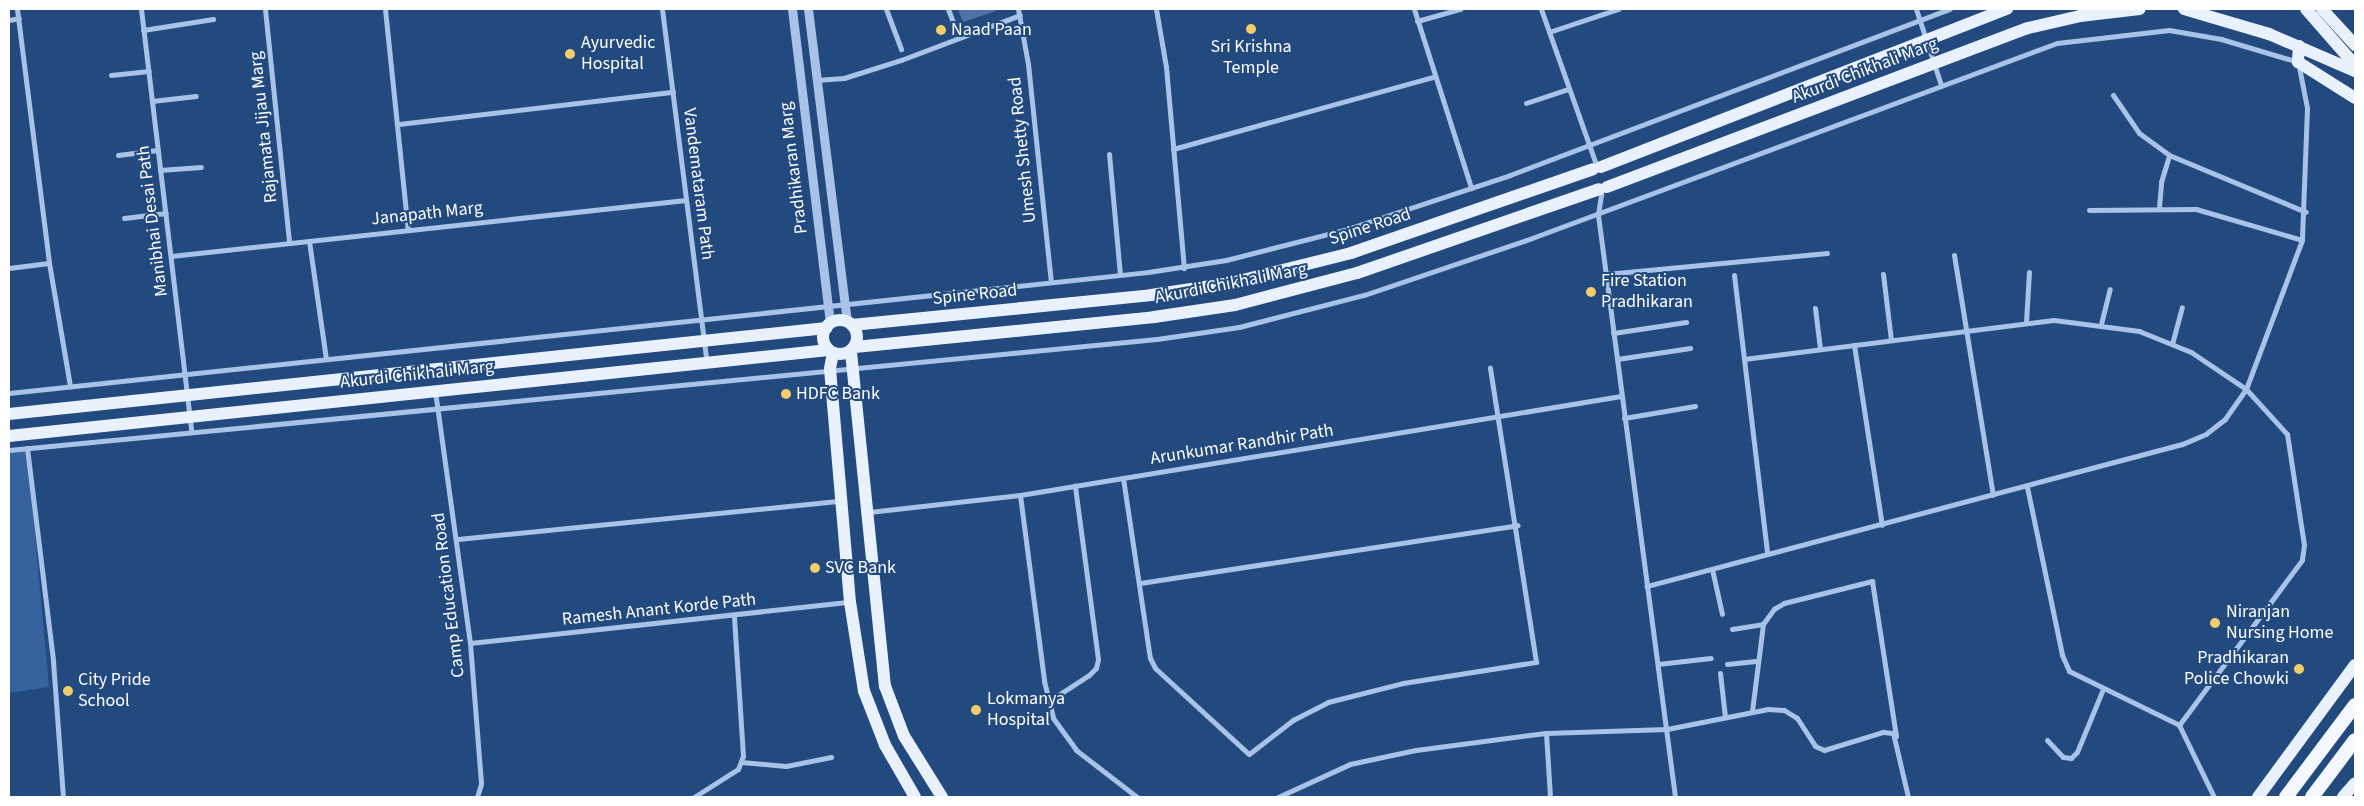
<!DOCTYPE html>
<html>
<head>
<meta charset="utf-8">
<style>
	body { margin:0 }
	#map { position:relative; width:2364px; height:806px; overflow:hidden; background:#224a7f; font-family:"Source Sans 3",sans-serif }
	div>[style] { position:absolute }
	.green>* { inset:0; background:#36639d }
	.building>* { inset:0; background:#4b73a8 }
	.minor>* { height:5px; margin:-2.5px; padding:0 2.5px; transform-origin:2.5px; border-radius:2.5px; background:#a8c3e7 }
	.tertiary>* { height:9px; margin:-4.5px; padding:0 4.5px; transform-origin:4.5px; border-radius:4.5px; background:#a8c3e7 }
	.primary>* { height:12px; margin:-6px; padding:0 6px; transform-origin:6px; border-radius:6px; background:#e9f1fd }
	.primary>.ring { margin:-6px; padding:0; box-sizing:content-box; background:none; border:12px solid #e9f1fd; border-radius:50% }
	.trunk>* { height:14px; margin:-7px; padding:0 7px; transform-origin:7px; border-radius:7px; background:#f4f8fe }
	.dots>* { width:14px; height:14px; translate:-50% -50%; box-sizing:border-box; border:2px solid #224a7f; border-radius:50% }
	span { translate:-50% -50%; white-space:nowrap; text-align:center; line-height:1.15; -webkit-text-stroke:4px #224a7f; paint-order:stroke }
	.poi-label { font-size:18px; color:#fff }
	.left { translate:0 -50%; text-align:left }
	.right { translate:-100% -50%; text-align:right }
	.street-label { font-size:18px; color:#fff }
	.frame { position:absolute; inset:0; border:10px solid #fff; pointer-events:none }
</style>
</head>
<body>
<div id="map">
	<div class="green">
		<div style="clip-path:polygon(27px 448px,49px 687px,9px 693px,9px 450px)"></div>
	</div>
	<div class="building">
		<div style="clip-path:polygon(958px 9px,996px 9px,996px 11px,963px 22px)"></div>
	</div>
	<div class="minor">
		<div style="left:17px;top:9px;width:256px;rotate:82.8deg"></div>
		<div style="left:49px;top:263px;width:125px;rotate:80.3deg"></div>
		<div style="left:141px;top:9px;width:424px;rotate:83.2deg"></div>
		<div style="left:265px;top:9px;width:235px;rotate:84.1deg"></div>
		<div style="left:385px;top:9px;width:222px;rotate:84.1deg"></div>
		<div style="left:662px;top:9px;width:357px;rotate:82.8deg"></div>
		<div style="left:886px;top:9px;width:43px;rotate:69.4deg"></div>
		<div style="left:948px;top:9px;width:22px;rotate:69deg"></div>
		<div style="left:1018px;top:9px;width:56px;rotate:79.7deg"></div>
		<div style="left:1028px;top:64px;width:219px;rotate:84deg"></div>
		<div style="left:1156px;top:9px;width:59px;rotate:80.2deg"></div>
		<div style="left:1166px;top:67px;width:202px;rotate:84.9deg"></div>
		<div style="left:1414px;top:9px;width:188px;rotate:72.3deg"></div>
		<div style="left:1541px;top:9px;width:168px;rotate:70.5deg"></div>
		<div style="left:1916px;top:9px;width:80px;rotate:71.8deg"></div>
		<div style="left:9px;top:20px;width:10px;rotate:-11deg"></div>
		<div style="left:1417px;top:21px;width:45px;rotate:-15.6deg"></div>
		<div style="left:143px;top:30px;width:71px;rotate:-8.9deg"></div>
		<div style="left:1549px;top:32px;width:73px;rotate:-18.4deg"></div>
		<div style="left:111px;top:75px;width:38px;rotate:-6deg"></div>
		<div style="left:816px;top:80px;width:28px;rotate:-4deg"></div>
		<div style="left:844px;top:78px;width:60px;rotate:-17.5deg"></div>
		<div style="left:901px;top:60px;width:127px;rotate:-20.7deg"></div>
		<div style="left:2113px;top:95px;width:46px;rotate:55.6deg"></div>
		<div style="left:2139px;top:133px;width:37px;rotate:36deg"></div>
		<div style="left:2169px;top:155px;width:148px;rotate:22.6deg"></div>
		<div style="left:152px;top:101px;width:44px;rotate:-6.5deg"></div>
		<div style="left:1526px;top:103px;width:44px;rotate:-18.4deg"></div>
		<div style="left:399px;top:124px;width:276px;rotate:-6.7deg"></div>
		<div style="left:1173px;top:149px;width:270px;rotate:-15.5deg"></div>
		<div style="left:1109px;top:154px;width:121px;rotate:84.8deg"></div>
		<div style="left:118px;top:155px;width:40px;rotate:-7.1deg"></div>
		<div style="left:160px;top:170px;width:41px;rotate:-4.2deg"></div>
		<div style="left:1602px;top:189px;width:26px;rotate:99deg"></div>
		<div style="left:1598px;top:215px;width:587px;rotate:82.46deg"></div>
		<div style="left:2159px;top:207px;width:25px;rotate:-85deg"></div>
		<div style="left:2161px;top:182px;width:28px;rotate:-73deg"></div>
		<div style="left:2089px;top:210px;width:107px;rotate:-0.5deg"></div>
		<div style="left:2196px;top:209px;width:110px;rotate:16.3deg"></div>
		<div style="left:124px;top:218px;width:42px;rotate:-6.8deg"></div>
		<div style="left:309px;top:241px;width:119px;rotate:81.8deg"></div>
		<div style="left:1954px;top:255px;width:243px;rotate:80.8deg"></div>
		<div style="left:171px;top:256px;width:518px;rotate:-6.21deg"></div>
		<div style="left:9px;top:268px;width:40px;rotate:-7.1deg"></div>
		<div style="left:1606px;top:274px;width:222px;rotate:-5.4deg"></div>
		<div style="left:1883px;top:274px;width:66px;rotate:83.1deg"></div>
		<div style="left:1734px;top:275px;width:280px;rotate:83.2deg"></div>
		<div style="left:1815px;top:308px;width:41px;rotate:83deg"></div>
		<div style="left:2026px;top:322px;width:50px;rotate:-86.6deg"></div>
		<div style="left:2101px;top:324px;width:36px;rotate:-76deg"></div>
		<div style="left:1613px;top:333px;width:74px;rotate:-8.6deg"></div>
		<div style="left:2172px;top:344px;width:38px;rotate:-75deg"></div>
		<div style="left:1854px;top:345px;width:182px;rotate:81.2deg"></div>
		<div style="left:1617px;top:359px;width:74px;rotate:-8.6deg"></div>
		<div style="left:1744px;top:359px;width:312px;rotate:-7.2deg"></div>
		<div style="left:2054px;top:320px;width:86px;rotate:7.4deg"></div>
		<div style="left:2139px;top:331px;width:56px;rotate:22deg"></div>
		<div style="left:2191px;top:352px;width:66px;rotate:33.9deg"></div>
		<div style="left:2246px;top:389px;width:61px;rotate:47.7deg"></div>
		<div style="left:2287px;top:434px;width:112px;rotate:81.3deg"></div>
		<div style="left:2304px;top:545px;width:15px;rotate:98deg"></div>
		<div style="left:2302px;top:560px;width:206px;rotate:126.7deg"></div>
		<div style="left:435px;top:391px;width:254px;rotate:82.1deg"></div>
		<div style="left:470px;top:643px;width:141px;rotate:85.5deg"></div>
		<div style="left:481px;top:784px;width:14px;rotate:107deg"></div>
		<div style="left:9px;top:393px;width:1145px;rotate:-6.06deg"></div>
		<div style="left:1148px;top:272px;width:79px;rotate:-8.7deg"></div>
		<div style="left:1226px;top:260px;width:122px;rotate:-14.3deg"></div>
		<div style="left:1344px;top:230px;width:175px;rotate:-18.3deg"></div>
		<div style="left:1510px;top:175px;width:470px;rotate:-20.7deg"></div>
		<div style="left:1624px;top:418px;width:72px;rotate:-9.6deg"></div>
		<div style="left:27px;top:448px;width:215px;rotate:83deg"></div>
		<div style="left:53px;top:661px;width:136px;rotate:85.8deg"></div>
		<div style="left:9px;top:450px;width:1153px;rotate:-5.52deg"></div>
		<div style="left:1157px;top:339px;width:83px;rotate:-8.3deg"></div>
		<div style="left:1239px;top:327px;width:129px;rotate:-14.4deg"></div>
		<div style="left:1364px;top:295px;width:177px;rotate:-18.7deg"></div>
		<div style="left:1532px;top:238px;width:560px;rotate:-20.38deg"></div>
		<div style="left:2057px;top:43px;width:113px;rotate:-6.6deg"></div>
		<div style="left:2169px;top:30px;width:53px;rotate:9.8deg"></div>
		<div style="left:2221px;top:39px;width:80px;rotate:16.6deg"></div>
		<div style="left:2298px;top:62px;width:47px;rotate:78.9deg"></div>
		<div style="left:2307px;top:108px;width:132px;rotate:92.2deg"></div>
		<div style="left:2302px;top:240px;width:159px;rotate:110.6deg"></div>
		<div style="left:2246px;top:389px;width:37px;rotate:125deg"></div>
		<div style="left:2225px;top:419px;width:24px;rotate:142deg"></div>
		<div style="left:2206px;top:434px;width:26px;rotate:157deg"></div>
		<div style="left:2182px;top:444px;width:554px;rotate:165.14deg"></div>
		<div style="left:1123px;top:478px;width:182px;rotate:81.5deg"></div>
		<div style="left:1150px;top:658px;width:11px;rotate:63deg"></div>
		<div style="left:1155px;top:668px;width:127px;rotate:42.5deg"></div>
		<div style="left:1249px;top:754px;width:56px;rotate:-37.7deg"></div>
		<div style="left:1293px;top:720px;width:39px;rotate:-27deg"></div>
		<div style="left:1328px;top:702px;width:77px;rotate:-14.2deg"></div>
		<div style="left:1403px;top:683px;width:135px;rotate:-9deg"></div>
		<div style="left:1536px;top:662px;width:298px;rotate:-98.9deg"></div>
		<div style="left:2027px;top:487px;width:172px;rotate:78.2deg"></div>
		<div style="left:2062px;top:655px;width:17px;rotate:66deg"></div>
		<div style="left:2069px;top:671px;width:123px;rotate:26.1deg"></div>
		<div style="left:2179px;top:725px;width:80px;rotate:64.1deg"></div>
		<div style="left:1020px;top:495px;width:188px;rotate:82.6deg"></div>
		<div style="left:1044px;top:681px;width:38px;rotate:76deg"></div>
		<div style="left:1053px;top:718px;width:39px;rotate:54deg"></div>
		<div style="left:1076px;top:750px;width:77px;rotate:37.6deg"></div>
		<div style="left:869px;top:512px;width:152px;rotate:-6.4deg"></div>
		<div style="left:1020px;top:495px;width:609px;rotate:-9.35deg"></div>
		<div style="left:458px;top:539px;width:384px;rotate:-5.7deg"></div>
		<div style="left:1712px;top:569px;width:46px;rotate:77.5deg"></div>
		<div style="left:1140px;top:583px;width:382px;rotate:-8.7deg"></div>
		<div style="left:1732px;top:629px;width:31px;rotate:-9deg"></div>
		<div style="left:470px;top:643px;width:382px;rotate:-6.2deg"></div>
		<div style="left:1658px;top:664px;width:53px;rotate:-6.5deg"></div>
		<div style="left:1727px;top:664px;width:31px;rotate:-6deg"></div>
		<div style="left:1720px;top:673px;width:44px;rotate:83.5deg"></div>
		<div style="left:1049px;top:701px;width:48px;rotate:-33deg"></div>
		<div style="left:1089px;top:675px;width:10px;rotate:-45deg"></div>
		<div style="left:1096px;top:668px;width:9px;rotate:-77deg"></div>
		<div style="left:1098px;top:659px;width:175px;rotate:-97.6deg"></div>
		<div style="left:1752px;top:711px;width:88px;rotate:-82.8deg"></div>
		<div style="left:1763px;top:624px;width:19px;rotate:-54deg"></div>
		<div style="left:1774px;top:609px;width:12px;rotate:-31deg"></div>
		<div style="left:1784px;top:603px;width:91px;rotate:-14deg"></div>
		<div style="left:1872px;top:581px;width:157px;rotate:81.2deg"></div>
		<div style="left:1546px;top:733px;width:64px;rotate:86.4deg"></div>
		<div style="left:2047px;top:740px;width:23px;rotate:47deg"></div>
		<div style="left:2063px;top:757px;width:8px;rotate:7deg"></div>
		<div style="left:2071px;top:758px;width:8px;rotate:-45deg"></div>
		<div style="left:2077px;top:752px;width:68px;rotate:-67.6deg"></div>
		<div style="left:741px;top:762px;width:45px;rotate:5.1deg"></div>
		<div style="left:786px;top:766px;width:46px;rotate:-11.3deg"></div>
		<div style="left:694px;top:797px;width:52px;rotate:-32.5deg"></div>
		<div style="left:738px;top:769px;width:14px;rotate:-69deg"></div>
		<div style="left:743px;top:756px;width:140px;rotate:-93.7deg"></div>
		<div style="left:1278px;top:797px;width:79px;rotate:-24.6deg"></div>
		<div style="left:1350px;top:764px;width:67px;rotate:-12deg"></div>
		<div style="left:1416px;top:750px;width:131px;rotate:-7.5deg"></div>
		<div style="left:1546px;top:733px;width:121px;rotate:-1.9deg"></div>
		<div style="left:1667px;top:729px;width:103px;rotate:-11.2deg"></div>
		<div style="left:1768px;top:709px;width:16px;rotate:4deg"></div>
		<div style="left:1784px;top:710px;width:15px;rotate:32deg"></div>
		<div style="left:1797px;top:718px;width:33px;rotate:57deg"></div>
		<div style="left:1815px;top:746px;width:10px;rotate:24deg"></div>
		<div style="left:1824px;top:750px;width:62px;rotate:-17deg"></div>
		<div style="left:1883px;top:732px;width:10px;rotate:6deg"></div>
		<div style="left:1893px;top:733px;width:66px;rotate:76.8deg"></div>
	</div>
	<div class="tertiary">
		<div style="left:792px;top:9px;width:316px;rotate:83.1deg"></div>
		<div style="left:808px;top:9px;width:314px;rotate:82.9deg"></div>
	</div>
	<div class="primary">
		<div style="left:2184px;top:9px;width:89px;rotate:16.4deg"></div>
		<div style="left:2269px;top:34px;width:94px;rotate:23.3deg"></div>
		<div style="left:2306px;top:9px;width:74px;rotate:48.8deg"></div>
		<div style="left:2322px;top:9px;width:49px;rotate:47.5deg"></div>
		<div style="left:2299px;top:46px;width:16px;rotate:94deg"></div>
		<div style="left:2298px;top:62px;width:67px;rotate:32.3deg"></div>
		<div style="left:1601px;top:167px;width:436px;rotate:-21.3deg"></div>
		<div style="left:1607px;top:187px;width:450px;rotate:-20.7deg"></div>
		<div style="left:2028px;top:28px;width:53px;rotate:-13deg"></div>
		<div style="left:2080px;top:16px;width:60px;rotate:-6.7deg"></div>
		<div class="ring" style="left:823px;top:320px;width:22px;height:22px"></div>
		<div style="left:852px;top:325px;width:301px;rotate:-5.7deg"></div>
		<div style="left:1151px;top:295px;width:81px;rotate:-8.5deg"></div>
		<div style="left:1231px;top:283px;width:124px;rotate:-14deg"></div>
		<div style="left:1351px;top:253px;width:256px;rotate:-19.1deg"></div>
		<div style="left:855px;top:347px;width:301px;rotate:-5.7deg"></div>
		<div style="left:1154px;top:317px;width:82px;rotate:-8.4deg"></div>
		<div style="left:1235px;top:305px;width:126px;rotate:-14.7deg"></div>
		<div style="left:1357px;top:273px;width:256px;rotate:-19.1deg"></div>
		<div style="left:851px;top:352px;width:336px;rotate:84.2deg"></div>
		<div style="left:885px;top:686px;width:53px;rotate:69.2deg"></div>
		<div style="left:904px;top:736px;width:72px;rotate:58.1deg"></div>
		<div style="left:833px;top:353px;width:16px;rotate:101deg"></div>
		<div style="left:830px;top:369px;width:234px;rotate:85.1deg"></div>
		<div style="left:850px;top:602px;width:90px;rotate:81.1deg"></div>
		<div style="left:864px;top:691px;width:58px;rotate:68.7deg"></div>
		<div style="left:885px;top:745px;width:60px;rotate:60deg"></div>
		<div style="left:9px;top:414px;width:822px;rotate:-6.01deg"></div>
		<div style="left:9px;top:436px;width:824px;rotate:-5.99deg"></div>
		<div style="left:2258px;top:797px;width:164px;rotate:-53.7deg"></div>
		<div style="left:2343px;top:797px;width:18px;rotate:-49deg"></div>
	</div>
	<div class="trunk">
		<div style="left:2286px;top:797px;width:115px;rotate:-53.1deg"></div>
		<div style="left:2312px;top:797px;width:71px;rotate:-53deg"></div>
	</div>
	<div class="dots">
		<div style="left:1251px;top:29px;background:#f2cd6a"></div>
		<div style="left:941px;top:30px;background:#f2cd6a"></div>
		<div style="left:570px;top:54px;background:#f2cd6a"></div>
		<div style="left:1591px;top:292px;background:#f2cd6a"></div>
		<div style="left:786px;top:394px;background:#f2cd6a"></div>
		<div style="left:815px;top:568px;background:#f2cd6a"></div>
		<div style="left:2215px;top:623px;background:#f2cd6a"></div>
		<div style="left:2299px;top:669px;background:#f2cd6a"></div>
		<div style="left:68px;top:691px;background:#f2cd6a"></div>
		<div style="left:976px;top:710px;background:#f2cd6a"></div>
	</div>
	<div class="poi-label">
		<span class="left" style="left:951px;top:30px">Naad Paan</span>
		<span class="left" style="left:581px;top:54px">Ayurvedic<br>Hospital</span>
		<span style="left:1251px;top:58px">Sri Krishna<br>Temple</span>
		<span class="left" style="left:1601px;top:292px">Fire Station<br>Pradhikaran</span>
		<span class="left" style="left:796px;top:394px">HDFC Bank</span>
		<span class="left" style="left:825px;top:568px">SVC Bank</span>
		<span class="left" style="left:2226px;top:623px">Niranjan<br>Nursing Home</span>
		<span class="right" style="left:2289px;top:669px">Pradhikaran<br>Police Chowki</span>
		<span class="left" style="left:78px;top:691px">City Pride<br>School</span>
		<span class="left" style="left:987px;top:710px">Lokmanya<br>Hospital</span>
	</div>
	<div class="street-label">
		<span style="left:1865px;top:71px;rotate:-21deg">Akurdi Chikhali Marg</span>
		<span style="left:264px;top:127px;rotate:-96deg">Rajamata Jijau Marg</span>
		<span style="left:1023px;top:150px;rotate:-96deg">Umesh Shetty Road</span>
		<span style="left:794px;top:168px;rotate:-97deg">Pradhikaran Marg</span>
		<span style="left:698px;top:184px;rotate:83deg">Vandemataram Path</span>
		<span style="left:427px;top:214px;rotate:-6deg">Janapath Marg</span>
		<span style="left:153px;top:221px;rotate:-97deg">Manibhai Desai Path</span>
		<span style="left:1370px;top:227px;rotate:-18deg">Spine Road</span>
		<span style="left:1231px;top:284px;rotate:-11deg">Akurdi Chikhali Marg</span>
		<span style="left:975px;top:295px;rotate:-6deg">Spine Road</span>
		<span style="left:417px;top:375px;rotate:-6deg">Akurdi Chikhali Marg</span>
		<span style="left:1242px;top:445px;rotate:-9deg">Arunkumar Randhir Path</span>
		<span style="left:449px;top:595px;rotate:-97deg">Camp Education Road</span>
		<span style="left:659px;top:610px;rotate:-6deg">Ramesh Anant Korde Path</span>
	</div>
	<div class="frame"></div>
</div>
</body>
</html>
